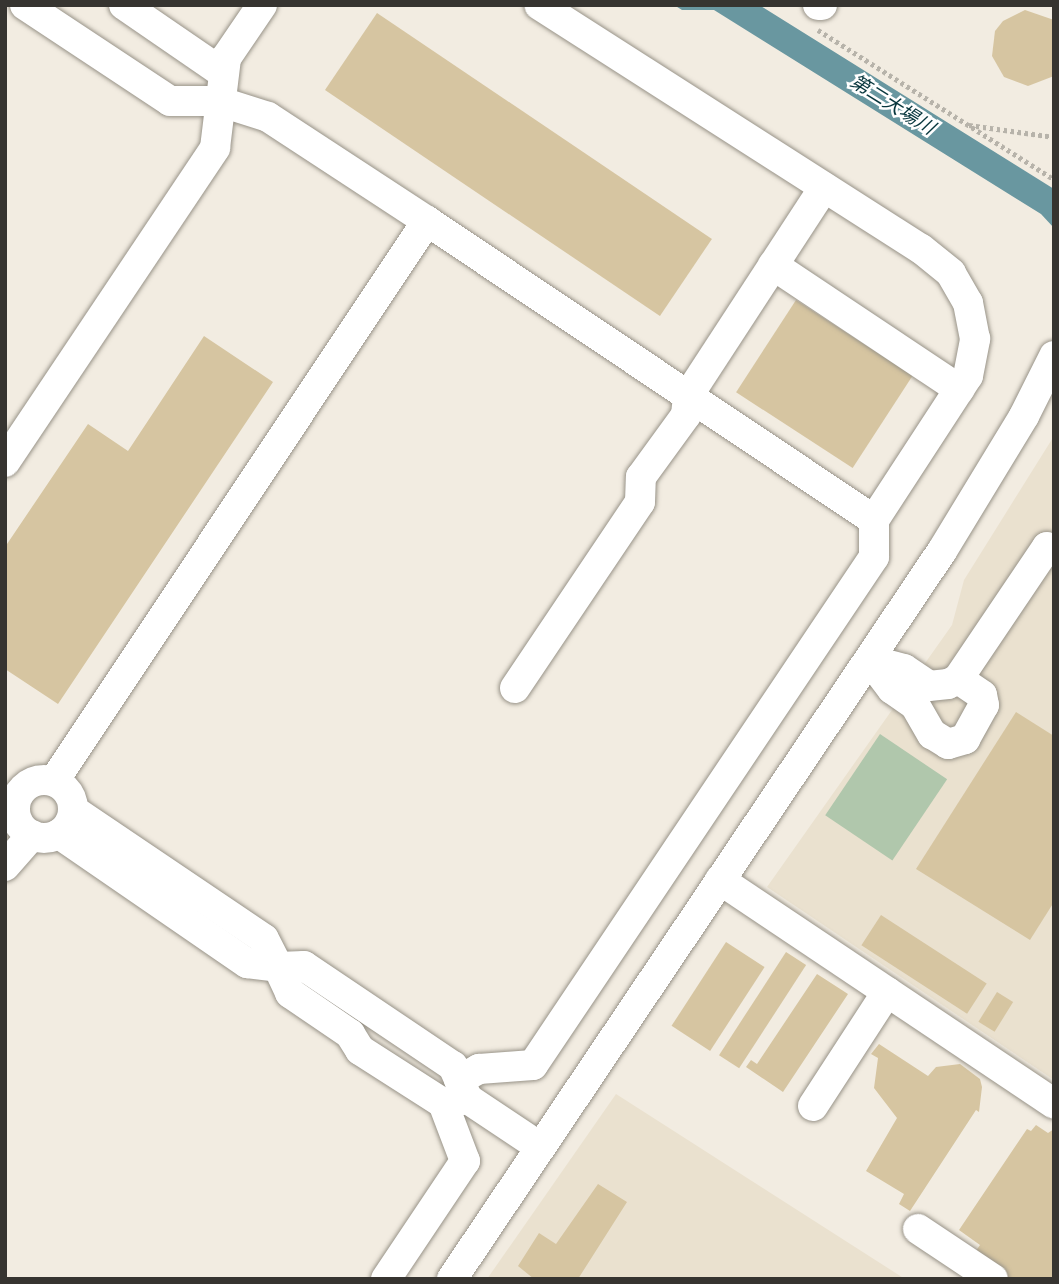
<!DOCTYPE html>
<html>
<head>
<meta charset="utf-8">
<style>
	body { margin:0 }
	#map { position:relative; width:1059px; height:1284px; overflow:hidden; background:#f2ece1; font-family:"Playfair Display","Noto Sans JP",serif }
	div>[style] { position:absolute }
	.built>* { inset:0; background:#eae1cf }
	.green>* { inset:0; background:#b0c7ac; transform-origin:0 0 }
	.water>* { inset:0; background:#6997a0 }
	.building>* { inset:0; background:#d6c5a1; transform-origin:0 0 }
	.path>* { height:4.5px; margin-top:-2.25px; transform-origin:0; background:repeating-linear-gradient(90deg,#b7b3aa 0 3.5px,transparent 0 7px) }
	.roads { filter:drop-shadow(0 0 2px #989388) drop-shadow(0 0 2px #989388) }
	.minor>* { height:30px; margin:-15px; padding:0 15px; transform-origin:15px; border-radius:15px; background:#fff }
	.minor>.ring { margin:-15px; padding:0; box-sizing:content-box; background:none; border:30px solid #fff; border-radius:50% }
	span { translate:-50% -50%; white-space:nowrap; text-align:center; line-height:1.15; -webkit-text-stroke:5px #fff; paint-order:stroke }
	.water-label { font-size:19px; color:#07363d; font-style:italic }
	.frame { position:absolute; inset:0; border:7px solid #363430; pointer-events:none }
</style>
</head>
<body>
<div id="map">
	<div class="built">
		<div style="clip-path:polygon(1054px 436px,1054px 1080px,767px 887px,952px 625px,964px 580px)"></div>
		<div style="clip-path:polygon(616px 1094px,905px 1279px,487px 1279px)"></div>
	</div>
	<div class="green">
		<div style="left:880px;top:734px;width:81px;height:98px;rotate:34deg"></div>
	</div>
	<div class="water">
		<div style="clip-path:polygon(674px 5px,759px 5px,1054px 189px,1054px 228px,1041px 214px,714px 10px,682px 10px)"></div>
	</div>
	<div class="building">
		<div style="clip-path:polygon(1025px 10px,1054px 20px,1054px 76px,1028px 86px,1004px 77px,992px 56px,995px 31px,1003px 21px)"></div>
		<div style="left:377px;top:13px;width:404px;height:93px;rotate:34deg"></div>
		<div style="left:796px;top:300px;width:139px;height:110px;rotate:33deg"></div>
		<div style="clip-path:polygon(204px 336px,273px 382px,58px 704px,5px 669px,5px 547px,88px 424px,128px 451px)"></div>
		<div style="clip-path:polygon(1016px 712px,1054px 736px,1054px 902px,1030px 940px,916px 869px)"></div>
		<div style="left:881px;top:915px;width:126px;height:36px;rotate:33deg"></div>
		<div style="left:726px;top:942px;width:46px;height:100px;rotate:33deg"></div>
		<div style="left:786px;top:952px;width:24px;height:123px;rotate:33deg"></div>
		<div style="clip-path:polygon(817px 974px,848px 994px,783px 1092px,746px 1067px,751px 1060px,757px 1064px)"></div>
		<div style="left:997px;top:992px;width:19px;height:35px;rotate:32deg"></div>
		<div style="clip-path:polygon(879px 1044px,928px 1076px,936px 1067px,960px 1064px,980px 1079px,982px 1087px,979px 1112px,976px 1110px,910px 1211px,899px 1204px,904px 1194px,866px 1171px,897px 1118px,874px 1088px,878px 1058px,871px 1054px)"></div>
		<div style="clip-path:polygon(1036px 1125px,1048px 1133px,1054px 1129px,1054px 1279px,1009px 1279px,973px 1255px,980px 1245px,959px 1230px,1027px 1129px,1031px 1131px)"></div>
		<div style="clip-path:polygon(598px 1184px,627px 1202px,578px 1279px,534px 1279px,518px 1266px,539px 1233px,556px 1244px)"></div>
	</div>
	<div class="path">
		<div style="left:818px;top:30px;width:279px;rotate:32.3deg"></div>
		<div style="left:969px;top:125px;width:86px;rotate:8deg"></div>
	</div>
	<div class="roads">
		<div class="minor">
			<div style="left:25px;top:5px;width:174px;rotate:33.5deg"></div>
			<div style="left:170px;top:101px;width:48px"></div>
			<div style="left:218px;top:101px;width:52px;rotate:17.7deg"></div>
			<div style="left:268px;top:117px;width:190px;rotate:33.2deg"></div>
			<div style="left:124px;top:5px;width:120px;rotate:34.5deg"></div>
			<div style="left:818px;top:5px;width:4px"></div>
			<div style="left:773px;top:265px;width:224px;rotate:33.7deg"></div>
			<div style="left:5px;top:462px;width:378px;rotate:-56.2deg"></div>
			<div style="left:215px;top:148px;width:91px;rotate:-83deg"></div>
			<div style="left:226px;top:58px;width:64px;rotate:-55.8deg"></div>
			<div style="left:870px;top:660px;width:35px;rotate:15deg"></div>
			<div style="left:904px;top:669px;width:30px;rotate:34deg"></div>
			<div style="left:929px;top:686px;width:19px;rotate:-6deg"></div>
			<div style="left:948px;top:684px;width:11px;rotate:-27deg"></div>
			<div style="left:958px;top:679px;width:159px;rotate:-56deg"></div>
			<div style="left:1047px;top:547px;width:8px;rotate:30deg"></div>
			<div style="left:870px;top:660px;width:36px;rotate:53deg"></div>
			<div style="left:892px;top:689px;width:28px;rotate:35deg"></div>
			<div style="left:915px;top:705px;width:34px;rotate:60deg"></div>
			<div style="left:932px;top:734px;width:19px;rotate:32deg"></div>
			<div style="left:948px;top:744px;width:18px;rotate:-16deg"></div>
			<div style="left:965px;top:739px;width:39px;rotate:-61deg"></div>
			<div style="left:984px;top:705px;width:10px;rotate:-101deg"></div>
			<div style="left:982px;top:695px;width:29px;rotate:-146deg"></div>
			<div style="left:515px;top:688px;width:224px;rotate:-56.1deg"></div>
			<div style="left:640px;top:502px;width:25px;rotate:-88deg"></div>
			<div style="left:641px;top:477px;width:77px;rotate:-54deg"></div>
			<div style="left:686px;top:415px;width:19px;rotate:-84deg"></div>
			<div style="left:688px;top:396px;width:249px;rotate:-56.9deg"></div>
			<div class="ring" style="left:15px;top:780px;width:28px;height:28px"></div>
			<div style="left:54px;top:781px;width:673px;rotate:-56.33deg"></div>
			<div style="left:427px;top:221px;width:538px;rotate:33.78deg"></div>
			<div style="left:73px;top:810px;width:230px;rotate:34deg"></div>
			<div style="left:264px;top:939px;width:31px;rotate:63deg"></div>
			<div style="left:278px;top:967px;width:26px;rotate:-2deg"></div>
			<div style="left:304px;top:966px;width:179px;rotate:33.9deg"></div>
			<div style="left:453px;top:1066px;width:36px;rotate:66deg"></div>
			<div style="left:468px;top:1099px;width:87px;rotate:33.7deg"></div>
			<div style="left:59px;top:834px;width:228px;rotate:34.5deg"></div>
			<div style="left:247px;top:963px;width:31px;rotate:7deg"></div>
			<div style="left:278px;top:967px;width:29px;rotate:65deg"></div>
			<div style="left:290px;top:993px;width:73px;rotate:34.3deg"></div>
			<div style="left:350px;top:1034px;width:19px;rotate:58deg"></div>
			<div style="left:360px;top:1050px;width:98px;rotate:32.6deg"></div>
			<div style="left:443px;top:1103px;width:25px;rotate:-9deg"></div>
			<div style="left:5px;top:866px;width:41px;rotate:-48.9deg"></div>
			<div style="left:720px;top:880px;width:402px;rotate:33.8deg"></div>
			<div style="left:459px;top:1080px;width:23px;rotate:-29deg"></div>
			<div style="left:479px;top:1069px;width:54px;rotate:-4.2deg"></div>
			<div style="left:533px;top:1065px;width:612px;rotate:-56.13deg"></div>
			<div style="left:874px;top:557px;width:37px;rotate:-90deg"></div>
			<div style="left:874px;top:520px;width:172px;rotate:-56.9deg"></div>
			<div style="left:968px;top:376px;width:38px;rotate:-79deg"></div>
			<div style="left:975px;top:339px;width:37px;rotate:-101deg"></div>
			<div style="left:968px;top:303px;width:34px;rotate:-120deg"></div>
			<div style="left:951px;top:273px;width:38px;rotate:-141deg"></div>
			<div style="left:921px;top:249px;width:453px;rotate:-147.4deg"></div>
			<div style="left:813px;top:1106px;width:136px;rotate:-57deg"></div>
			<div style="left:918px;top:1229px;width:90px;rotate:33.7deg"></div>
			<div style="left:386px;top:1279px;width:142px;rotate:-56.2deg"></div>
			<div style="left:465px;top:1161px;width:62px;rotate:-110.8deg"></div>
			<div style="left:452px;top:1279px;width:878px;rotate:-56.06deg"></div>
			<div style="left:942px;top:551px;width:158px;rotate:-58.7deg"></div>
			<div style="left:1024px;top:416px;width:67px;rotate:-63.4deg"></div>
		</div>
	</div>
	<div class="water-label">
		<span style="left:893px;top:104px;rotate:32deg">第二大場川</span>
	</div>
	<div class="frame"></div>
</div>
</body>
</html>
